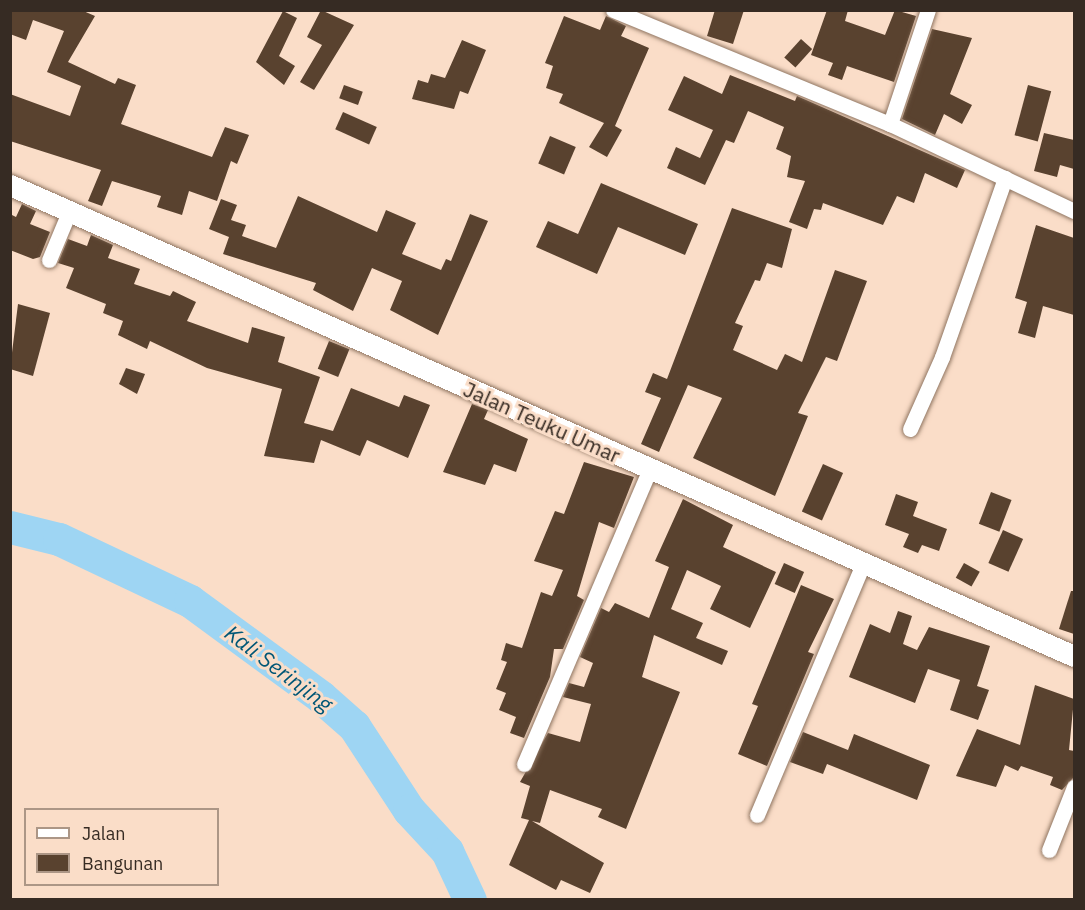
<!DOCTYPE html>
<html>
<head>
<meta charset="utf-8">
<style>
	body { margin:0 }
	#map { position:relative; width:1085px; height:910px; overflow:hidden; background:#faddc8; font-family:"IBM Plex Sans",sans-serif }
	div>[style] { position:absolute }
	.river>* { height:33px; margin:-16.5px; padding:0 16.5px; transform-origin:16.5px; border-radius:16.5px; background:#9ed5f3 }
	.building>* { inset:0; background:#59422f; transform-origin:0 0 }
	.roads { filter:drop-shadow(0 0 2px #8f7561) drop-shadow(0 0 2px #8f7561) }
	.street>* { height:15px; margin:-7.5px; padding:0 7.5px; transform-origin:7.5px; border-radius:7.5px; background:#fff }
	.secondary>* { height:21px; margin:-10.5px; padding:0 10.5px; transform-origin:10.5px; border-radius:10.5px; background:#fff }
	span { translate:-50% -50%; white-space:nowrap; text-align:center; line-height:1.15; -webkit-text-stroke:6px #faddc8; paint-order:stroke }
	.street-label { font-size:21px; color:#362b23 }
	.water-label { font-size:22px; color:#005676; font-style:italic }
	.frame { position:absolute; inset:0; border:12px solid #362b23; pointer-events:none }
	.legend { position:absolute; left:24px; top:808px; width:195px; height:78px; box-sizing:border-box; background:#faddc8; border:2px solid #ac9686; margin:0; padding:8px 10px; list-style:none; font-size:18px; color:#362b23 }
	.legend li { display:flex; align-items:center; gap:12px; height:30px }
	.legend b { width:30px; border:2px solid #ac9686 }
</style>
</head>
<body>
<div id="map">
	<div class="river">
		<div style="left:10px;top:527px;width:50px;rotate:13.8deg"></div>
		<div style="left:59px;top:539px;width:145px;rotate:25.3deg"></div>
		<div style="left:190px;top:601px;width:162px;rotate:36.2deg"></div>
		<div style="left:321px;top:697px;width:44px;rotate:41.3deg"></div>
		<div style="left:354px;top:726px;width:100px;rotate:56.8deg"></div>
		<div style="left:409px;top:810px;width:56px;rotate:47.2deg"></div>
		<div style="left:447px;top:851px;width:54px;rotate:64.9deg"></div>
	</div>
	<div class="building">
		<div style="clip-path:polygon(10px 10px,81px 10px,95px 16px,68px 62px,115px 84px,118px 78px,136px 85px,121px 124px,212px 157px,225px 127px,249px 135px,237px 164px,231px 161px,217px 201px,189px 191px,182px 215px,157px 207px,161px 196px,112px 181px,102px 206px,88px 201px,101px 170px,10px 141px,10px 94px,70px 116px,81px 86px,47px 72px,64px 31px,33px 20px,26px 40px,10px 34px)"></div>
		<div style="clip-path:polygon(321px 10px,354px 25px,314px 90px,300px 82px,322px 45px,307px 37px)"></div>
		<div style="clip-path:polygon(715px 10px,744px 10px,733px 44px,707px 36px)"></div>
		<div style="clip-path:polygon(827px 10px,848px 10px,845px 21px,885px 35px,895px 10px,916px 16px,894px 82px,847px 66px,842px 80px,828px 75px,833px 63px,811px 55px)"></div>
		<div style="clip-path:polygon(283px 11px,297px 18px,279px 56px,295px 66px,284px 85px,256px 62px)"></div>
		<div style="clip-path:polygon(564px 16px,600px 30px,606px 16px,626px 26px,621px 36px,649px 48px,615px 126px,622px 130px,607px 157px,589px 147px,604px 123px,559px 103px,563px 94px,546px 88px,553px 66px,545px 63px)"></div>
		<div style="clip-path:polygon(932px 29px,972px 38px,950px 94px,972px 105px,962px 124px,944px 114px,935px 135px,902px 119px)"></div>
		<div style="left:801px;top:39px;width:15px;height:25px;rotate:42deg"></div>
		<div style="clip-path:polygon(462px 40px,486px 50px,468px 94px,460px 91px,454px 109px,412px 99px,418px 80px,428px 83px,431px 74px,445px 78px)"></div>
		<div style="clip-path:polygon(730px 75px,795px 101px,797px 96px,965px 170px,957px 188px,925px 173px,914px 203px,897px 196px,883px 225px,823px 203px,821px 210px,814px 209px,807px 229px,789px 222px,805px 181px,787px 177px,791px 156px,776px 149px,784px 127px,748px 111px,734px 143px,726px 140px,705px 185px,667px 168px,676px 147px,700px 158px,713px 130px,668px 110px,684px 76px,722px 94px)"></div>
		<div style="left:344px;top:85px;width:20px;height:14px;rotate:20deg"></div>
		<div style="left:1028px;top:85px;width:24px;height:52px;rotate:15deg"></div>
		<div style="left:343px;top:112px;width:37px;height:19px;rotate:24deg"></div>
		<div style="clip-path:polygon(1044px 133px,1074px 140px,1074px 169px,1060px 165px,1057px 177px,1034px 171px)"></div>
		<div style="left:550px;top:136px;width:28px;height:30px;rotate:23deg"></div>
		<div style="clip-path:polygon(601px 183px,698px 224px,685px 255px,618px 227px,597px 274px,536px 247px,548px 221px,578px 234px)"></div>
		<div style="clip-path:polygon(298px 196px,377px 232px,386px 210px,416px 223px,402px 254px,441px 270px,446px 259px,451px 261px,470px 214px,488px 221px,438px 335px,390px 310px,402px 281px,372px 268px,353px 311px,313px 290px,316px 283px,223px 254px,229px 237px,209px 229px,221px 199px,237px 205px,231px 220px,246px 225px,242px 236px,276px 248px)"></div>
		<div style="clip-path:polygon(22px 204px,36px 211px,30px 224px,50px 232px,40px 257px,33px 259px,10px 250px,10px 214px,16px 217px)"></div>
		<div style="clip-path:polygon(732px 208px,792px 229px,782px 268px,767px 263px,760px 281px,755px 280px,735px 323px,743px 326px,733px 350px,777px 370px,785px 354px,802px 362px,835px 270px,867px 281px,837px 361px,826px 357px,798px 413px,808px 416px,775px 496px,693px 458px,722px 398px,688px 385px,659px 452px,641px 444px,661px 398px,645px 392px,653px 373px,667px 379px)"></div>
		<div style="clip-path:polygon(1036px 225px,1074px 238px,1074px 315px,1043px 306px,1035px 338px,1018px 333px,1027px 302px,1015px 298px)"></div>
		<div style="clip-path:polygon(91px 235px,113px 245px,108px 258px,140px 269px,134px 284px,170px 296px,173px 291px,196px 302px,187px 321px,248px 343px,252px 327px,285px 337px,278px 362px,320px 377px,304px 423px,333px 431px,351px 388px,399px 407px,404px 395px,430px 405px,408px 458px,367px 440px,360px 456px,321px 440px,314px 463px,264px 456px,282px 389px,207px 368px,150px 341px,147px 349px,118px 335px,123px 321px,103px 313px,106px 304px,66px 288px,74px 268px,58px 263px,68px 239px,87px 246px)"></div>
		<div style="clip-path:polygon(18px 304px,50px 313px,33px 376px,10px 369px)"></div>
		<div style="left:329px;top:341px;width:22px;height:30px;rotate:22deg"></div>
		<div style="clip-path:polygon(126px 368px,145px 374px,137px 394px,119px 384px)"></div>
		<div style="clip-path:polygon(472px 404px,488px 410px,484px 419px,528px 439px,516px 472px,494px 464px,485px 485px,443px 472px)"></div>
		<div style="clip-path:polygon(584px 462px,634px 477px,614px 528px,599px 522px,577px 596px,584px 600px,563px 649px,554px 649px,550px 677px,524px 738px,510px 733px,516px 717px,499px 710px,506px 693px,496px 689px,507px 662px,501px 660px,506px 643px,522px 648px,541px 592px,552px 596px,563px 570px,534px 561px,555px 511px,564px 514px)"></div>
		<div style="left:823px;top:464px;width:22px;height:52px;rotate:24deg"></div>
		<div style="left:991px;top:492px;width:22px;height:34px;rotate:21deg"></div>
		<div style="clip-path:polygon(896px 494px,918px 502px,913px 516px,947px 529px,939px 551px,922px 545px,918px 553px,903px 547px,909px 534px,885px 525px)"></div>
		<div style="clip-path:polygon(683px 499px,733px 525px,723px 547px,776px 572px,750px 628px,710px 609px,721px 586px,687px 570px,671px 609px,703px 623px,696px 638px,728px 651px,722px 665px,654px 635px,642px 677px,680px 692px,626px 829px,598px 817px,602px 809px,550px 790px,540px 823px,532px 821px,604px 863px,590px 893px,561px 880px,556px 890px,509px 865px,529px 820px,521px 818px,530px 786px,520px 782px,548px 733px,580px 742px,591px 704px,563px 697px,569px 683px,584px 687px,593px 663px,580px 657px,601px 608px,609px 612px,615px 603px,649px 618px,669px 567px,655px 561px)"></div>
		<div style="left:1003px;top:530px;width:22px;height:36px;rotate:24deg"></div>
		<div style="left:784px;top:563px;width:22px;height:23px;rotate:24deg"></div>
		<div style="left:964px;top:563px;width:18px;height:17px;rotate:29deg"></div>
		<div style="clip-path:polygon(801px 585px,834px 599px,808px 652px,814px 654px,767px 766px,738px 754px,758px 706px,752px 704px)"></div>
		<div style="clip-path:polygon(1071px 591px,1074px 591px,1074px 634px,1059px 629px)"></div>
		<div style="clip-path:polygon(898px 611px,912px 616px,903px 644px,917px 650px,929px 627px,990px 646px,977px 686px,989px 690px,978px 720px,950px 710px,960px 680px,928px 669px,915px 703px,849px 677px,870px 624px,890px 633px)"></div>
		<div style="clip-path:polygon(1035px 685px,1074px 699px,1069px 750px,1074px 751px,1074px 777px,1062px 790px,1050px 785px,1053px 777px,1021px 766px,1018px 771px,1005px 765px,996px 787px,956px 776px,977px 729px,1020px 745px)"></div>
		<div style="clip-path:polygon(803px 732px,848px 750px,854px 734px,930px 765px,917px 800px,827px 764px,823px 774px,790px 762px)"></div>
	</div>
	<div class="roads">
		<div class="street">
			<div style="left:613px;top:10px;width:300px;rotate:22.4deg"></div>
			<div style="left:890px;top:124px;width:204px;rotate:25.3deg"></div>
			<div style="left:890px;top:124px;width:120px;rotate:-71.6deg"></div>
			<div style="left:49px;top:260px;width:52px;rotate:-67.4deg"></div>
			<div style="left:910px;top:429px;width:79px;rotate:-66deg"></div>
			<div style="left:942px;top:357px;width:190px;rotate:-70.6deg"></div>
			<div style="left:524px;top:764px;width:321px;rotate:-66.9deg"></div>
			<div style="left:757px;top:815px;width:272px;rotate:-67.1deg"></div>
			<div style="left:1049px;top:850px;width:68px;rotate:-68.4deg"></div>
		</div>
		<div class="secondary">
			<div style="left:10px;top:185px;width:1164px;rotate:23.88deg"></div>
		</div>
	</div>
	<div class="street-label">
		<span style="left:542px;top:422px;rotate:24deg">Jalan Teuku Umar</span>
	</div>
	<div class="water-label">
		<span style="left:279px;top:668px;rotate:37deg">Kali Serinjing</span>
	</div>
	<div class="frame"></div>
	<ul class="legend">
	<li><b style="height:8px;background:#fff"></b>Jalan</li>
	<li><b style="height:16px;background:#59422f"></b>Bangunan</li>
	</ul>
</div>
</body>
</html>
